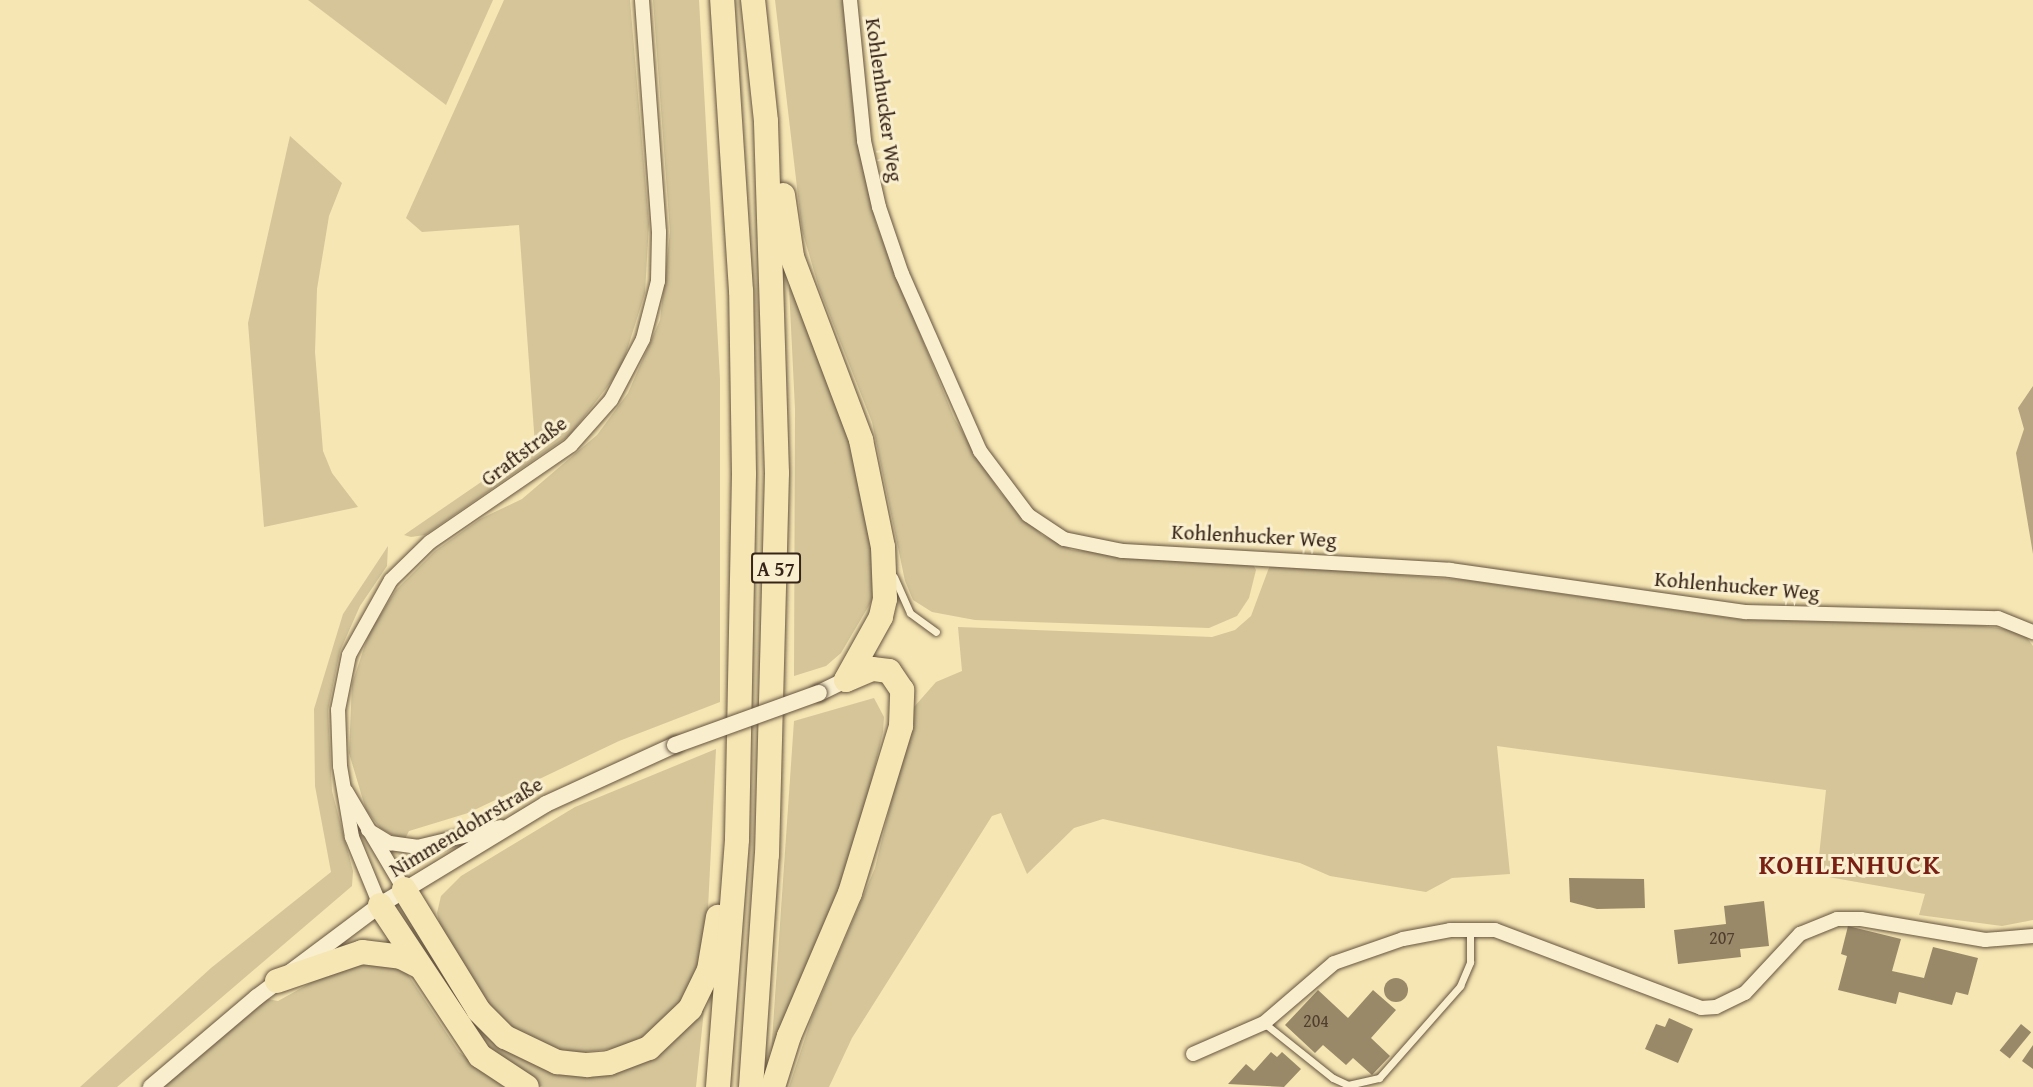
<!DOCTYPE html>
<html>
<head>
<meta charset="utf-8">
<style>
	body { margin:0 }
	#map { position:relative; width:2033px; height:1087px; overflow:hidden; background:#f6e6b3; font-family:"Gentium Book Plus",serif }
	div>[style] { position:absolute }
	.green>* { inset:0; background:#d5c599 }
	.water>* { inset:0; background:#b5a47f }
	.building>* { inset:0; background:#9a8969; transform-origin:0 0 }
	.round { border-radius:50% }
	.roads { filter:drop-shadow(0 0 2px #665440) drop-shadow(0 0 2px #665440) }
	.service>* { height:7px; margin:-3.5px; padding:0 3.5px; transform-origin:3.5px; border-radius:3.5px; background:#f9efce }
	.minor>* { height:14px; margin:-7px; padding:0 7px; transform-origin:7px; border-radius:7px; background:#f9efce }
	.tertiary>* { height:16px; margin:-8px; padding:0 8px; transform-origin:8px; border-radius:8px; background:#f9efce }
	.motorway>* { height:24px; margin:-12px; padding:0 12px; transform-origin:12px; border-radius:12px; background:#f6e6b3 }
	.bridges { filter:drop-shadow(0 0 2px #665440) drop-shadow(0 0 2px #665440) }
	.tertiary-bridge>* { height:16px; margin:-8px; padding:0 8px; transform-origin:8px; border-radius:8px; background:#f9efce }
	span { translate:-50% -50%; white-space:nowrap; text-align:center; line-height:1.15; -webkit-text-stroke:6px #f9efce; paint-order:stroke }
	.number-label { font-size:18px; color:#4f3d2d }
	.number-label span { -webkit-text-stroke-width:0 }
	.shield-label span { padding:2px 4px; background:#f9efce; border:2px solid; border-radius:4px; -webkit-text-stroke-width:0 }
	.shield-label { font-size:20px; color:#362419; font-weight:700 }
	.street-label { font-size:21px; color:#362419 }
	.district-label { font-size:27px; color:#7a1f14; font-weight:700; letter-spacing:1.5px }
</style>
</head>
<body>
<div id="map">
	<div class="green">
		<div style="clip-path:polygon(308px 0,493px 0,446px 105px)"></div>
		<div style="clip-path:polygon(504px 0,630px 0,649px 224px,645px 293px,621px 369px,570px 435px,425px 535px,411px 537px,404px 535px,535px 445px,519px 225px,422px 232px,406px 218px)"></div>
		<div style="clip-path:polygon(653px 0,699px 0,720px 379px,720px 702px,619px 741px,468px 813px,409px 831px,405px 839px,396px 837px,380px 828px,366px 810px,349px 753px,352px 684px,369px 633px,396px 590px,435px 551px,480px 519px,522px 499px,597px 435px,628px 393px,660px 320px,670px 232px)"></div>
		<div style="clip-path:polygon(775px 0,844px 0,852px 100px,876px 224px,954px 418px,999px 491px,1042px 535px,1072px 550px,1253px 564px,1256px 570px,1249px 598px,1237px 616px,1209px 628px,975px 620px,932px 612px,913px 600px,905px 581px,872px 422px,819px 288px,802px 230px)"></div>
		<div style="clip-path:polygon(290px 136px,342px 183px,329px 216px,317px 289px,315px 352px,323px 451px,332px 473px,358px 507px,264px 527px,248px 323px)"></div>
		<div style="clip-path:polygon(788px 266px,842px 409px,871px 523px,874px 597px,841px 653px,826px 666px,794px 676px,795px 409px)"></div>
		<div style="clip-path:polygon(388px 546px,387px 566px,360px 606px,340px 651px,328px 710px,332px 791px,353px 871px,352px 886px,117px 1087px,80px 1087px,211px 968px,331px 872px,315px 786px,314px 709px,343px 614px)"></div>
		<div style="clip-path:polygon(1270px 565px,1465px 580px,1744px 620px,1975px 625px,2022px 631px,2033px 646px,2033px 920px,2002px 926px,1919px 915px,1925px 894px,1817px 875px,1826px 790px,1497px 746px,1510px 874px,1452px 878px,1426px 892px,1330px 876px,1300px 863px,1103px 819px,1074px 828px,1027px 874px,1001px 813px,992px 816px,852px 1038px,829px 1087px,789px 1087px,812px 1017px,875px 868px,914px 707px,936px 682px,962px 671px,958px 627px,1212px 637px,1235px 630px,1251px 616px)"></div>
		<div style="clip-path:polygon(874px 698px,884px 717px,883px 732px,850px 873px,771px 1055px,794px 721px)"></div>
		<div style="clip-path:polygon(716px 749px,706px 948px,690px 993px,640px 1040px,619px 1048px,575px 1053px,553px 1049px,512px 1029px,493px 1012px,441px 929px,437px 913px,441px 896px,461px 876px,575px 807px)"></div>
		<div style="clip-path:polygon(413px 926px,475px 1015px,592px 1071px,705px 1000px,696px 1087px,543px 1087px,522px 1079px,486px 1054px,408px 930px)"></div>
		<div style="clip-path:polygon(354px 959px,403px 967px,459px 1052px,504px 1087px,151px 1087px,257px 997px,278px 1001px)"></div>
	</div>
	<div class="water">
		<div style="clip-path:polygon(2033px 386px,2033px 554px,2016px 453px,2024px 429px,2018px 408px)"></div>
	</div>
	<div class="building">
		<div style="clip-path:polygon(1569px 878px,1644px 879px,1645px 908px,1597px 909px,1570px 902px)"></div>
		<div style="clip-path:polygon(1764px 901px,1769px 946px,1740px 949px,1741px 957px,1678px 964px,1674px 930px,1726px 924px,1724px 906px)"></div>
		<div style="clip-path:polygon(1848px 926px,1901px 939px,1892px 971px,1924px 978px,1933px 947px,1978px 958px,1968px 995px,1956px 992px,1952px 1005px,1899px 992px,1896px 1004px,1838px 990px,1847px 956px,1841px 954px)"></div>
		<div class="round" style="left:1384px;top:978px;width:24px;height:24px"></div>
		<div style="clip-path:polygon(1318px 990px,1348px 1018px,1373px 990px,1396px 1010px,1371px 1038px,1390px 1056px,1372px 1075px,1353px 1058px,1346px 1065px,1323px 1045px,1315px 1053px,1285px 1025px)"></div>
		<div style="clip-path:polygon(1669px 1018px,1693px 1029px,1678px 1063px,1645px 1049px,1656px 1024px,1665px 1027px)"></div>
		<div style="left:2021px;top:1024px;width:13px;height:34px;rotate:39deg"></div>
		<div style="clip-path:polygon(2033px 1045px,2033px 1069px,2022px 1061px)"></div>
		<div style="clip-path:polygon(1271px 1052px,1277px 1057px,1282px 1052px,1301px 1069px,1284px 1087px,1228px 1084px,1246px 1064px,1254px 1071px)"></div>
	</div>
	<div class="roads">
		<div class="service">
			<div style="left:894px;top:577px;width:39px;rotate:66deg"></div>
			<div style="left:910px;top:613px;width:32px;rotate:36deg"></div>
			<div style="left:1264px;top:1023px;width:88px;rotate:38.6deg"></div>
			<div style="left:1333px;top:1078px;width:17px;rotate:25deg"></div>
			<div style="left:1348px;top:1085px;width:32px;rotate:-13deg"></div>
			<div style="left:1379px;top:1078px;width:123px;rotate:-48.6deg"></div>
			<div style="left:1460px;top:986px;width:26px;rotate:-67deg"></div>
			<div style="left:1470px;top:962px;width:32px;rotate:-90deg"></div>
		</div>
		<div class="minor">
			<div style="left:850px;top:0;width:142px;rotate:84.3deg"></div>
			<div style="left:864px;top:141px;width:68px;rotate:77.2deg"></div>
			<div style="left:879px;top:207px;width:71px;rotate:71.1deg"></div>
			<div style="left:902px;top:274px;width:193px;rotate:66.2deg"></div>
			<div style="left:980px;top:451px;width:80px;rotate:53.1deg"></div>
			<div style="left:1028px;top:515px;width:43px;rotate:33.7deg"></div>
			<div style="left:1064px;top:539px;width:59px;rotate:11.7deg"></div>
			<div style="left:1122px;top:551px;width:329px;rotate:3.3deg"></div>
			<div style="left:1450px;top:570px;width:298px;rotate:8.1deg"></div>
			<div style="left:1745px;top:612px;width:253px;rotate:1.4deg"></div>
			<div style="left:1998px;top:618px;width:38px;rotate:22deg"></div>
			<div style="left:346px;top:791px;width:114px;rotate:59.4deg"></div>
			<div style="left:368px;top:830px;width:26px;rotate:31deg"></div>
			<div style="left:390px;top:843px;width:27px;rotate:8deg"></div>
			<div style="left:417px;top:847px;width:86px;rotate:-13.4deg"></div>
			<div style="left:380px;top:905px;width:74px;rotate:-112.4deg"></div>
			<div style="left:352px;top:837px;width:72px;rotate:-99.6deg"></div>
			<div style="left:340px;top:766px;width:56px;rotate:-92deg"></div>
			<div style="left:338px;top:710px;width:56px;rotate:-78.7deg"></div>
			<div style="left:349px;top:655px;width:86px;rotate:-60.8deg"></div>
			<div style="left:391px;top:580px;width:54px;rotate:-44.3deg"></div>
			<div style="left:430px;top:542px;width:171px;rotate:-34.5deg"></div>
			<div style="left:571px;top:445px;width:60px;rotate:-48.4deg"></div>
			<div style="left:611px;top:400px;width:69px;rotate:-62.3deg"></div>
			<div style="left:643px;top:339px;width:60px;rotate:-75.5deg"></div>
			<div style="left:658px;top:281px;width:49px;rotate:-88.8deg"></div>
			<div style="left:659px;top:232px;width:233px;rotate:-94.2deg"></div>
			<div style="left:1193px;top:1054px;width:77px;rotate:-23.6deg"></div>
			<div style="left:1264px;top:1023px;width:92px;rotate:-40.6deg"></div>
			<div style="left:1334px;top:963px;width:73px;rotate:-19.2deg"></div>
			<div style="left:1403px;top:939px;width:48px;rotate:-10.8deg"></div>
			<div style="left:1450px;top:930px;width:45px"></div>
			<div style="left:1495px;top:930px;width:220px;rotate:20.7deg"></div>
			<div style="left:1701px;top:1008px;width:15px;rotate:-4deg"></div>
			<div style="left:1716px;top:1007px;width:32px;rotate:-26deg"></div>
			<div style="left:1745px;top:993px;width:81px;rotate:-47deg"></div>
			<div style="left:1800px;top:934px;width:40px;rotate:-22deg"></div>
			<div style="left:1837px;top:919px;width:24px"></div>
			<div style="left:1861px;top:919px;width:126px;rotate:9.6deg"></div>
			<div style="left:1985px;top:940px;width:48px;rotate:-4.8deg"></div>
		</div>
		<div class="tertiary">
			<div style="left:819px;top:693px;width:30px;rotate:-26deg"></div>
			<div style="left:151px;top:1087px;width:139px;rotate:-40.3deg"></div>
			<div style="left:257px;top:997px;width:154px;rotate:-36.8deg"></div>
			<div style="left:380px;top:905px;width:194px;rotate:-31.3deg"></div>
			<div style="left:546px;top:804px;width:142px;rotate:-24.6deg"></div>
		</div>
		<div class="motorway">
			<div style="left:783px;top:195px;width:63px;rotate:81.7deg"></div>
			<div style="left:792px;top:257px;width:196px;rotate:69.3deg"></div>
			<div style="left:861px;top:440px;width:109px;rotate:78.4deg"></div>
			<div style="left:883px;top:547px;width:52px;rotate:87.8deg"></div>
			<div style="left:885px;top:599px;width:18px;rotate:103deg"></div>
			<div style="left:881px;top:617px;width:72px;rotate:119.1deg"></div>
			<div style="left:404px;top:889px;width:143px;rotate:58.4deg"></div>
			<div style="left:479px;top:1011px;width:37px;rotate:45deg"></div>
			<div style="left:505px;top:1037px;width:58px;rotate:25.7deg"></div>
			<div style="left:557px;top:1062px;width:30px;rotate:6deg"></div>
			<div style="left:587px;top:1065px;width:22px;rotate:-5deg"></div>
			<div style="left:609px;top:1063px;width:43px;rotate:-20.6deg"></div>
			<div style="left:649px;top:1048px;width:57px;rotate:-43.6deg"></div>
			<div style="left:690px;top:1009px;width:43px;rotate:-64deg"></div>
			<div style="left:709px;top:970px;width:54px;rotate:-80.4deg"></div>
			<div style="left:380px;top:905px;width:181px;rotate:56.5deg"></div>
			<div style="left:480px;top:1056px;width:56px;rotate:33.4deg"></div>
			<div style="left:277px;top:981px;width:90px;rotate:-18.8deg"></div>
			<div style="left:362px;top:952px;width:39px;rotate:7deg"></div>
			<div style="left:401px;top:957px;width:20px;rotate:27deg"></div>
			<div style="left:718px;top:1087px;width:249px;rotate:-85.6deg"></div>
			<div style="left:737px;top:839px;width:365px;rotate:-88.9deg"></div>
			<div style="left:744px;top:474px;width:183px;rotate:-90.9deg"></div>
			<div style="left:741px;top:291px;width:292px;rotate:-93.7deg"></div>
			<div style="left:751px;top:1087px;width:233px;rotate:-86.1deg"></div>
			<div style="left:767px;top:855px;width:382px;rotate:-88.5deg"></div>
			<div style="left:777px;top:473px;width:352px;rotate:-91.8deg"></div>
			<div style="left:766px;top:121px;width:122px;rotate:-96.1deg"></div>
			<div style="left:773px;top:1087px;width:53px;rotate:-72.6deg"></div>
			<div style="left:789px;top:1036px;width:155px;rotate:-66.9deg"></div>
			<div style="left:850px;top:893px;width:175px;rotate:-73deg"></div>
			<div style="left:901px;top:726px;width:36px;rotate:-88deg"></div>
			<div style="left:902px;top:690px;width:23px;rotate:-124deg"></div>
			<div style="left:889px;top:671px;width:17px;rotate:-173deg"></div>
			<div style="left:872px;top:669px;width:28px;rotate:157deg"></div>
		</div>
	</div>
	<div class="bridges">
		<div class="tertiary-bridge">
			<div style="left:675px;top:745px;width:153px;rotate:-19.9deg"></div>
		</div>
	</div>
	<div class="number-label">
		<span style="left:1722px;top:938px">207</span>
		<span style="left:1316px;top:1021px">204</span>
	</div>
	<div class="shield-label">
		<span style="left:776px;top:568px">A 57</span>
	</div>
	<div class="street-label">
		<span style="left:884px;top:100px;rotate:82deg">Kohlenhucker Weg</span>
		<span style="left:524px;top:451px;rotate:-37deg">Graftstraße</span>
		<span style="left:1254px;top:536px;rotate:3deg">Kohlenhucker Weg</span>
		<span style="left:1737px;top:586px;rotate:5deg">Kohlenhucker Weg</span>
		<span style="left:466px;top:827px;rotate:-31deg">Nimmendohrstraße</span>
	</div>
	<div class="district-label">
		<span style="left:1850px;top:865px">KOHLENHUCK</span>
	</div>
</div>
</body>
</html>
